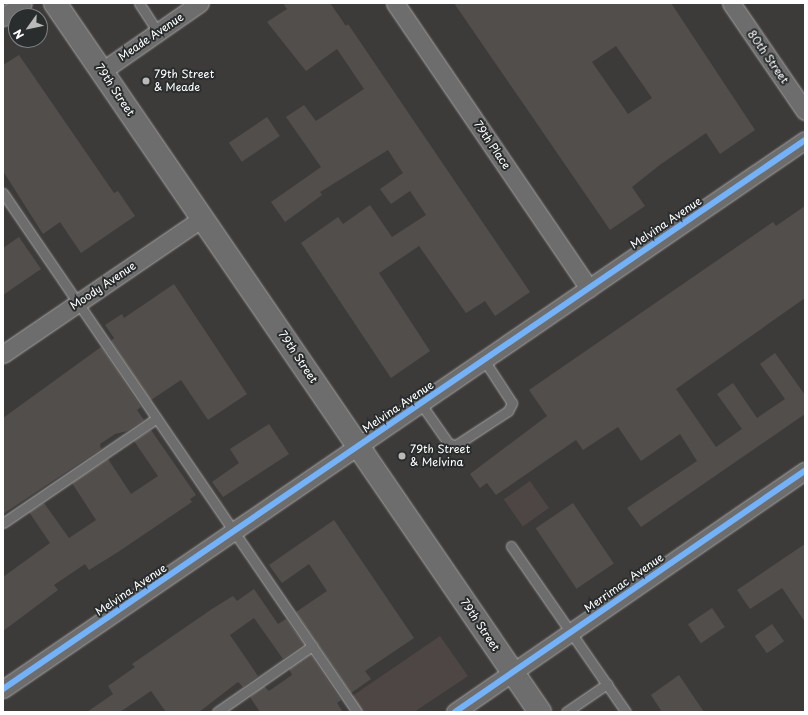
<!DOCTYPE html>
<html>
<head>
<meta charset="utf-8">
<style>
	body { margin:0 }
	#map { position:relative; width:808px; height:715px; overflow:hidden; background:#3d3b3a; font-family:"Playpen Sans",sans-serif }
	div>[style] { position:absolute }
	.built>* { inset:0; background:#4e4644; transform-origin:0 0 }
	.building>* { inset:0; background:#524e4c; transform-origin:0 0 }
	.roads { filter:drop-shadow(0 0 1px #a8a7a6) drop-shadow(0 0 1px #a8a7a6) }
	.service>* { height:9px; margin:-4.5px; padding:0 4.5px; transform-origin:4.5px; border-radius:4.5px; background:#6d6d6d }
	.minor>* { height:17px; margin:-8.5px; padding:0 8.5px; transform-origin:8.5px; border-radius:8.5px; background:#6d6d6d }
	.secondary>* { height:22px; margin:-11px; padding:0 11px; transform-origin:11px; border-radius:11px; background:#6d6d6d }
	.cycleway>* { height:6px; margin:-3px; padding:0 3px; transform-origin:3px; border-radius:3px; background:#73b2f8 }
	.dots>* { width:11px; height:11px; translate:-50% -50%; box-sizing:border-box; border:2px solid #2a2d2e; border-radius:50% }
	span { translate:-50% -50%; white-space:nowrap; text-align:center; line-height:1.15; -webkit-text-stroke:4px #2a2d2e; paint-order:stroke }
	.street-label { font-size:11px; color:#fff }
	.poi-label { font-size:11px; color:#fff }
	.left { translate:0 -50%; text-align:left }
	.frame { position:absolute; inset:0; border:4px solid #fff; pointer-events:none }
	.north { position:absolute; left:8px; top:8px; width:40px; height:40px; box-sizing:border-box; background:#2a2d2e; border:1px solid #7f8182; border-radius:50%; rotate:237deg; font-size:11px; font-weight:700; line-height:16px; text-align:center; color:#fff }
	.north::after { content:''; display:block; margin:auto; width:14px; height:18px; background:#bbbaba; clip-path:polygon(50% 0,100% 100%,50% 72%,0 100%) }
</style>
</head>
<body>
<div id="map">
	<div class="built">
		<div style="left:530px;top:481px;width:33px;height:32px;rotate:55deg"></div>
		<div style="clip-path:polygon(440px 636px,468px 676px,414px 712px,357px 712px,348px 699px)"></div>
	</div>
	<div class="building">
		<div style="clip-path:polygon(283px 3px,330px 3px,346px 26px,348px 24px,530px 292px,495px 316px,485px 301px,466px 313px,419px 246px,379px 273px,430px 351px,391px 378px,301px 243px,338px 217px,343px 224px,370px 205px,392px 237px,426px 215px,410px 191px,391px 204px,380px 189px,403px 173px,388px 150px,320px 192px,322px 195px,285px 222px,271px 202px,321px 167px,286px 117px,304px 105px,316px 121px,364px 89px,337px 49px,306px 71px,267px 22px,287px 9px)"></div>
		<div style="clip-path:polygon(evenodd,454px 3px,671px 3px,755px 130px,720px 154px,706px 133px,661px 164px,632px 187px,645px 206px,610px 230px,454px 3px,616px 46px,652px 98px,628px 114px,592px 62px,616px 46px)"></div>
		<div style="clip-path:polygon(19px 55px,114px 193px,118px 191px,135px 216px,81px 253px,60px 222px,43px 234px,3px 171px,3px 65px)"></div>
		<div style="left:267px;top:117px;width:23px;height:46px;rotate:56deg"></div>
		<div style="clip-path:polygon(805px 206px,805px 298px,676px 389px,716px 447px,742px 429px,717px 394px,733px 383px,757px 418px,785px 399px,760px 364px,775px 353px,805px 395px,805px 414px,641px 527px,627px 508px,697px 461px,680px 434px,641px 461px,618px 427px,583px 450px,576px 440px,496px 495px,487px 483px,480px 488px,470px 474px,547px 416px,529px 390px,773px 222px,776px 226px)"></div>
		<div style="clip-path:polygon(19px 237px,41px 269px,3px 295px,3px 248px)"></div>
		<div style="clip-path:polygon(174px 284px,247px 394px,208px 420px,181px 380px,151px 400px,111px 341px,114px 338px,105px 325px,122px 314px,124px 318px)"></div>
		<div style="clip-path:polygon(101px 347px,141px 407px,137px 410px,144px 420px,127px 431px,115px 434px,100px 444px,101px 449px,3px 514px,3px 418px)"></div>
		<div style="clip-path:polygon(269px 424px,289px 454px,223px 497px,212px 482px,239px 463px,230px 449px)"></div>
		<div style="clip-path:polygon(151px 430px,196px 495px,190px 499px,192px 502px,118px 552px,89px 570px,85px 564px,54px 585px,58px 590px,3px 631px,3px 577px,50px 543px,29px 512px,44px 503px,69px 538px,96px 520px,72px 483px,108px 459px,131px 494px,158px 476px,134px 441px)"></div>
		<div style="left:573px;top:503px;width:73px;height:45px;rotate:56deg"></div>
		<div style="clip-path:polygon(334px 520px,414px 638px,365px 671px,371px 679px,351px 693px,296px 612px,327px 591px,309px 564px,282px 583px,269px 565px)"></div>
		<div style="clip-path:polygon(805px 544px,805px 622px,782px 588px,750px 609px,737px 590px)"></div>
		<div style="clip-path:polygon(254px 589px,278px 624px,286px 619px,304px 644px,283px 659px,254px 618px,230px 635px,258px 676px,243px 687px,238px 682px,199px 712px,166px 712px,151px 691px,120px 712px,87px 712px,113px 694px,108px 686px,135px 667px,132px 664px,212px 609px,233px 596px,237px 601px)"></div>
		<div style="left:712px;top:608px;width:23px;height:29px;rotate:56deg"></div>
		<div style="left:772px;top:624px;width:21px;height:21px;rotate:55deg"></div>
		<div style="clip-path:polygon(310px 654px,341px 700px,337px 703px,343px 712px,260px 712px,250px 697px,264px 686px,269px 691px,292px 675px,289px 669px)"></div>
		<div style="clip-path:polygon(679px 675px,704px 712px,662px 712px,651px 695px)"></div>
	</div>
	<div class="roads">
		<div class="service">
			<div style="left:139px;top:3px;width:35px;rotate:57deg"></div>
			<div style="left:3px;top:193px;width:628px;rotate:55.7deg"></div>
			<div style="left:421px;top:404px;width:49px;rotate:55deg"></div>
			<div style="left:449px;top:444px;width:7px;rotate:8deg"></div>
			<div style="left:456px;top:445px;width:62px;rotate:-33.2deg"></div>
			<div style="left:508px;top:411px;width:9px;rotate:-63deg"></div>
			<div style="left:512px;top:403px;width:51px;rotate:-123.1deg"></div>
			<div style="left:3px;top:523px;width:186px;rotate:-34.3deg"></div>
			<div style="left:511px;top:546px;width:202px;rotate:55.3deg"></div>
			<div style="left:217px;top:712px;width:116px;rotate:-34.8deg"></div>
			<div style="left:566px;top:712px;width:50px;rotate:-34.3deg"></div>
		</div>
		<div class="minor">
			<div style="left:395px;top:3px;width:345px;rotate:55.8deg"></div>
			<div style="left:731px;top:3px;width:131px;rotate:55.6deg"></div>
			<div style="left:3px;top:17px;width:24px;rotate:-35deg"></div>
			<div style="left:102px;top:71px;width:119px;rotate:-34.8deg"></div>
			<div style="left:3px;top:354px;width:241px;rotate:-34.3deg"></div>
			<div style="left:3px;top:689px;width:972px;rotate:-34.39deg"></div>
			<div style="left:455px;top:712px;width:425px;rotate:-34.6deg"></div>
		</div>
		<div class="secondary">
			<div style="left:55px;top:3px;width:859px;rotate:55.63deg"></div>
		</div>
	</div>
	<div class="cycleway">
		<div style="left:3px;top:689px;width:972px;rotate:-34.39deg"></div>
		<div style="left:455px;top:712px;width:425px;rotate:-34.6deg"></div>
	</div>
	<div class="dots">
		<div style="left:146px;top:81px;background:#bbbaba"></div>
		<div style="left:402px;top:456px;background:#bbbaba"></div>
	</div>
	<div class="street-label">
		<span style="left:151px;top:37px;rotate:-34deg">Meade Avenue</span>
		<span style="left:768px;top:57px;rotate:55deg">80th Street</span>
		<span style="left:115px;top:90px;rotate:56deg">79th Street</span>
		<span style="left:492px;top:145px;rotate:56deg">79th Place</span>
		<span style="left:666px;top:223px;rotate:-34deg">Melvina Avenue</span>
		<span style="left:103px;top:286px;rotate:-34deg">Moody Avenue</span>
		<span style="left:298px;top:357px;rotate:56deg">79th Street</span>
		<span style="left:398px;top:407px;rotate:-34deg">Melvina Avenue</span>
		<span style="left:624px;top:583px;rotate:-35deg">Merrimac Avenue</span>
		<span style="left:131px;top:590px;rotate:-34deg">Melvina Avenue</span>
		<span style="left:480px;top:625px;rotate:56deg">79th Street</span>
	</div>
	<div class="poi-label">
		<span class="left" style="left:154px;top:81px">79th Street<br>&amp; Meade</span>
		<span class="left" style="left:410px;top:456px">79th Street<br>&amp; Melvina</span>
	</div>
	<div class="frame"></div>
	<div class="north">N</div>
</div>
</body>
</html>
